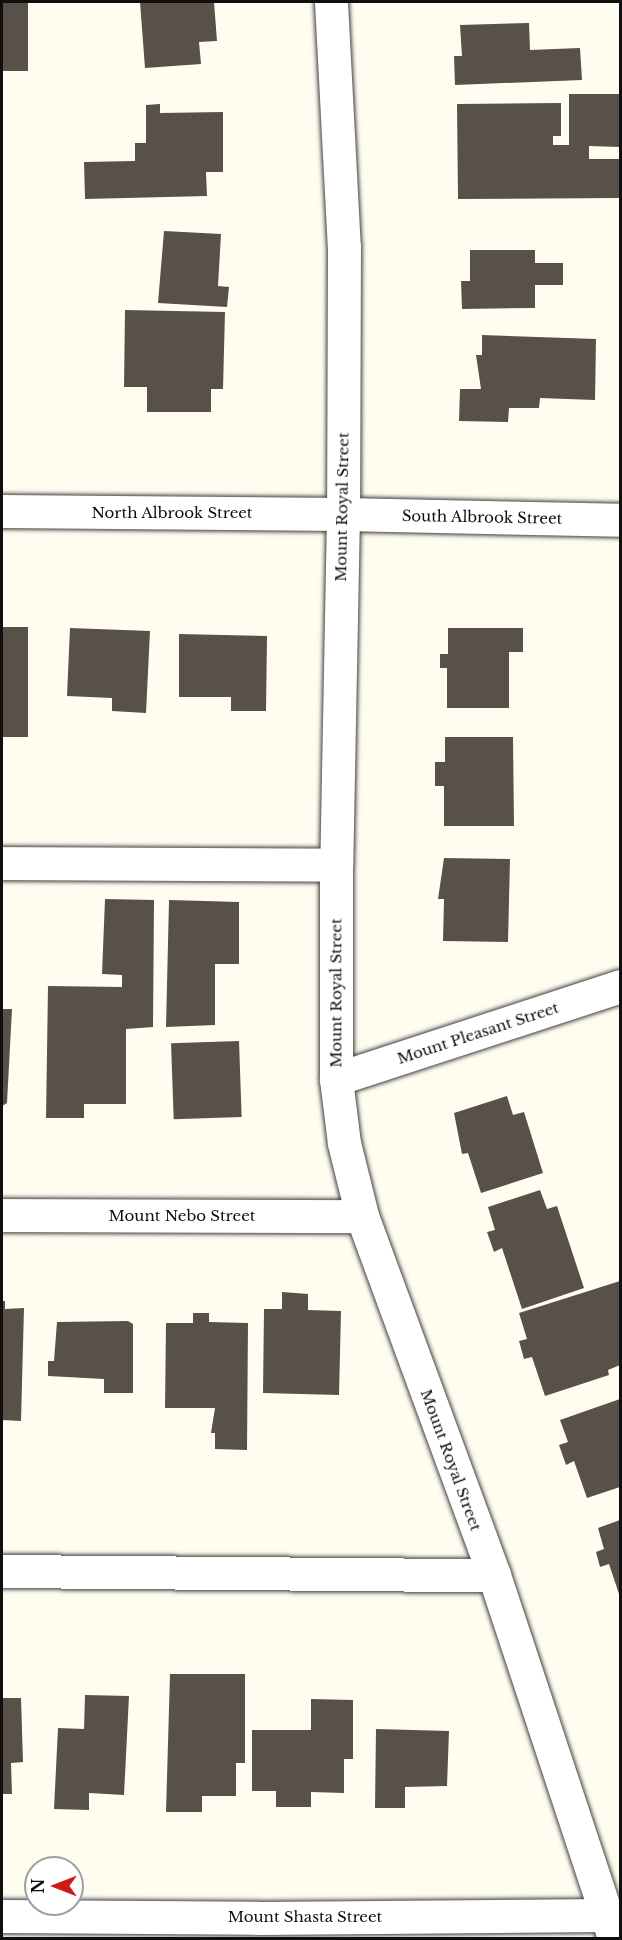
<!DOCTYPE html>
<html>
<head>
<meta charset="utf-8">
<style>
	body { margin:0 }
	#map { position:relative; width:622px; height:1940px; overflow:hidden; background:#fffdf0; font-family:"Libre Baskerville",serif }
	div>[style] { position:absolute }
	.building>* { inset:0; background:#59504a; transform-origin:0 0 }
	.roads { filter:drop-shadow(0 0 2px #424242) drop-shadow(0 0 2px #424242) }
	.minor>* { height:33px; margin:-16.5px; padding:0 16.5px; transform-origin:16.5px; border-radius:16.5px; background:#fff }
	span { translate:-50% -50%; white-space:nowrap; text-align:center; line-height:1.15; -webkit-text-stroke:6px #fff; paint-order:stroke }
	.street-label { font-size:15px; color:#0f0f0f }
	.frame { position:absolute; inset:0; border:3px solid #0f0f0f; pointer-events:none }
	.north { position:absolute; left:24px; top:1856px; width:60px; height:60px; box-sizing:border-box; background:#fff; border:2px solid #9f9f9f; border-radius:50%; rotate:270deg; font-size:16px; font-weight:700; line-height:24px; text-align:center; color:#0f0f0f }
	.north::after { content:''; display:block; margin:auto; width:21px; height:27px; background:#cc1c1a; clip-path:polygon(50% 0,100% 100%,50% 72%,0 100%) }
</style>
</head>
<body>
<div id="map">
	<div class="building">
		<div style="left:2px;top:2px;width:26px;height:69px"></div>
		<div style="clip-path:polygon(140px 2px,214px 2px,217px 41px,199px 42px,201px 64px,145px 68px)"></div>
		<div style="clip-path:polygon(529px 23px,530px 50px,580px 48px,582px 80px,455px 85px,454px 56px,462px 56px,460px 25px)"></div>
		<div style="clip-path:polygon(569px 94px,620px 94px,620px 147px,589px 146px,589px 159px,620px 159px,620px 198px,458px 199px,457px 104px,561px 103px,561px 136px,553px 136px,553px 145px,569px 145px)"></div>
		<div style="clip-path:polygon(160px 104px,160px 113px,223px 112px,223px 172px,206px 172px,207px 196px,85px 199px,84px 162px,135px 161px,135px 143px,146px 143px,146px 105px)"></div>
		<div style="clip-path:polygon(164px 231px,221px 234px,218px 286px,229px 287px,227px 307px,158px 303px)"></div>
		<div style="clip-path:polygon(470px 250px,535px 250px,535px 263px,563px 263px,563px 285px,535px 285px,535px 308px,462px 309px,461px 281px,470px 281px)"></div>
		<div style="clip-path:polygon(125px 310px,225px 312px,223px 389px,211px 389px,211px 412px,147px 412px,147px 387px,124px 387px)"></div>
		<div style="clip-path:polygon(482px 335px,596px 339px,595px 400px,540px 398px,539px 408px,509px 408px,508px 422px,459px 421px,460px 389px,481px 389px,476px 355px,482px 355px)"></div>
		<div style="left:28px;top:627px;width:110px;height:26px;rotate:90deg"></div>
		<div style="clip-path:polygon(70px 628px,150px 631px,146px 713px,112px 711px,112px 698px,67px 696px)"></div>
		<div style="clip-path:polygon(448px 628px,523px 628px,523px 652px,509px 652px,509px 708px,447px 708px,447px 668px,440px 668px,440px 654px,448px 654px)"></div>
		<div style="clip-path:polygon(179px 634px,267px 636px,266px 711px,231px 711px,231px 697px,179px 697px)"></div>
		<div style="clip-path:polygon(445px 737px,513px 737px,514px 826px,444px 826px,444px 786px,435px 786px,435px 762px,445px 762px)"></div>
		<div style="clip-path:polygon(444px 858px,510px 859px,508px 942px,443px 941px,444px 899px,438px 899px)"></div>
		<div style="clip-path:polygon(105px 899px,154px 900px,153px 1027px,126px 1029px,126px 1104px,84px 1104px,84px 1118px,46px 1118px,48px 986px,122px 987px,122px 975px,102px 974px)"></div>
		<div style="clip-path:polygon(169px 900px,239px 902px,239px 964px,215px 964px,215px 1025px,166px 1027px)"></div>
		<div style="clip-path:polygon(2px 1009px,12px 1009px,7px 1103px,2px 1106px)"></div>
		<div style="left:239px;top:1041px;width:76px;height:68px;rotate:88deg"></div>
		<div style="clip-path:polygon(507px 1096px,513px 1115px,524px 1112px,543px 1173px,481px 1193px,468px 1153px,462px 1154px,454px 1113px)"></div>
		<div style="clip-path:polygon(540px 1190px,547px 1209px,557px 1206px,584px 1288px,522px 1309px,502px 1248px,494px 1252px,487px 1232px,495px 1230px,488px 1207px)"></div>
		<div style="clip-path:polygon(620px 1281px,620px 1365px,608px 1370px,609px 1375px,545px 1396px,532px 1357px,524px 1359px,519px 1341px,527px 1339px,519px 1313px)"></div>
		<div style="clip-path:polygon(282px 1292px,308px 1294px,308px 1310px,341px 1311px,339px 1395px,263px 1393px,264px 1309px,282px 1309px)"></div>
		<div style="clip-path:polygon(2px 1301px,5px 1301px,5px 1309px,24px 1308px,21px 1421px,2px 1420px)"></div>
		<div style="clip-path:polygon(193px 1313px,209px 1313px,209px 1322px,248px 1323px,247px 1450px,215px 1449px,215px 1433px,211px 1433px,215px 1408px,165px 1408px,166px 1323px,193px 1323px)"></div>
		<div style="clip-path:polygon(128px 1321px,133px 1324px,133px 1393px,104px 1393px,104px 1379px,48px 1376px,48px 1361px,54px 1361px,57px 1322px)"></div>
		<div style="clip-path:polygon(620px 1399px,620px 1487px,587px 1498px,574px 1461px,566px 1465px,559px 1445px,568px 1442px,560px 1420px)"></div>
		<div style="clip-path:polygon(620px 1520px,620px 1597px,609px 1564px,600px 1567px,596px 1552px,604px 1549px,598px 1528px)"></div>
		<div style="clip-path:polygon(170px 1674px,245px 1674px,245px 1763px,236px 1763px,236px 1796px,202px 1796px,202px 1812px,166px 1812px)"></div>
		<div style="clip-path:polygon(85px 1695px,129px 1696px,124px 1795px,89px 1793px,89px 1810px,54px 1809px,58px 1728px,84px 1729px)"></div>
		<div style="clip-path:polygon(2px 1698px,21px 1698px,23px 1762px,11px 1763px,12px 1794px,2px 1794px)"></div>
		<div style="clip-path:polygon(311px 1699px,353px 1700px,353px 1759px,344px 1759px,344px 1793px,311px 1792px,311px 1807px,276px 1807px,276px 1791px,252px 1791px,252px 1730px,311px 1730px)"></div>
		<div style="clip-path:polygon(376px 1729px,449px 1731px,447px 1786px,405px 1787px,405px 1808px,375px 1808px)"></div>
	</div>
	<div class="roads">
		<div class="minor">
			<div style="left:331px;top:2px;width:244px;rotate:87deg"></div>
			<div style="left:344px;top:246px;width:268px;rotate:90.2deg"></div>
			<div style="left:343px;top:514px;width:351px;rotate:91.1deg"></div>
			<div style="left:336px;top:865px;width:214px;rotate:90deg"></div>
			<div style="left:336px;top:1079px;width:64px;rotate:82.9deg"></div>
			<div style="left:344px;top:1143px;width:75px;rotate:76.1deg"></div>
			<div style="left:362px;top:1216px;width:382px;rotate:69.8deg"></div>
			<div style="left:494px;top:1575px;width:382px;rotate:71.7deg"></div>
			<div style="left:2px;top:511px;width:341px;rotate:0.5deg"></div>
			<div style="left:343px;top:514px;width:277px;rotate:1.2deg"></div>
			<div style="left:2px;top:863px;width:334px;rotate:0.3deg"></div>
			<div style="left:336px;top:1079px;width:299px;rotate:-18.1deg"></div>
			<div style="left:2px;top:1215px;width:360px;rotate:0.2deg"></div>
			<div style="left:2px;top:1571px;width:492px;rotate:0.5deg"></div>
			<div style="left:2px;top:1916px;width:256px;rotate:0.4deg"></div>
			<div style="left:258px;top:1918px;width:350px;rotate:-0.5deg"></div>
		</div>
	</div>
	<div class="street-label">
		<span style="left:342px;top:507px;rotate:-89deg">Mount Royal Street</span>
		<span style="left:172px;top:513px">North Albrook Street</span>
		<span style="left:482px;top:517px;rotate:1deg">South Albrook Street</span>
		<span style="left:336px;top:993px;rotate:-90deg">Mount Royal Street</span>
		<span style="left:478px;top:1033px;rotate:-18deg">Mount Pleasant Street</span>
		<span style="left:182px;top:1216px">Mount Nebo Street</span>
		<span style="left:451px;top:1460px;rotate:70deg">Mount Royal Street</span>
		<span style="left:305px;top:1917px">Mount Shasta Street</span>
	</div>
	<div class="frame"></div>
	<div class="north">N</div>
</div>
</body>
</html>
